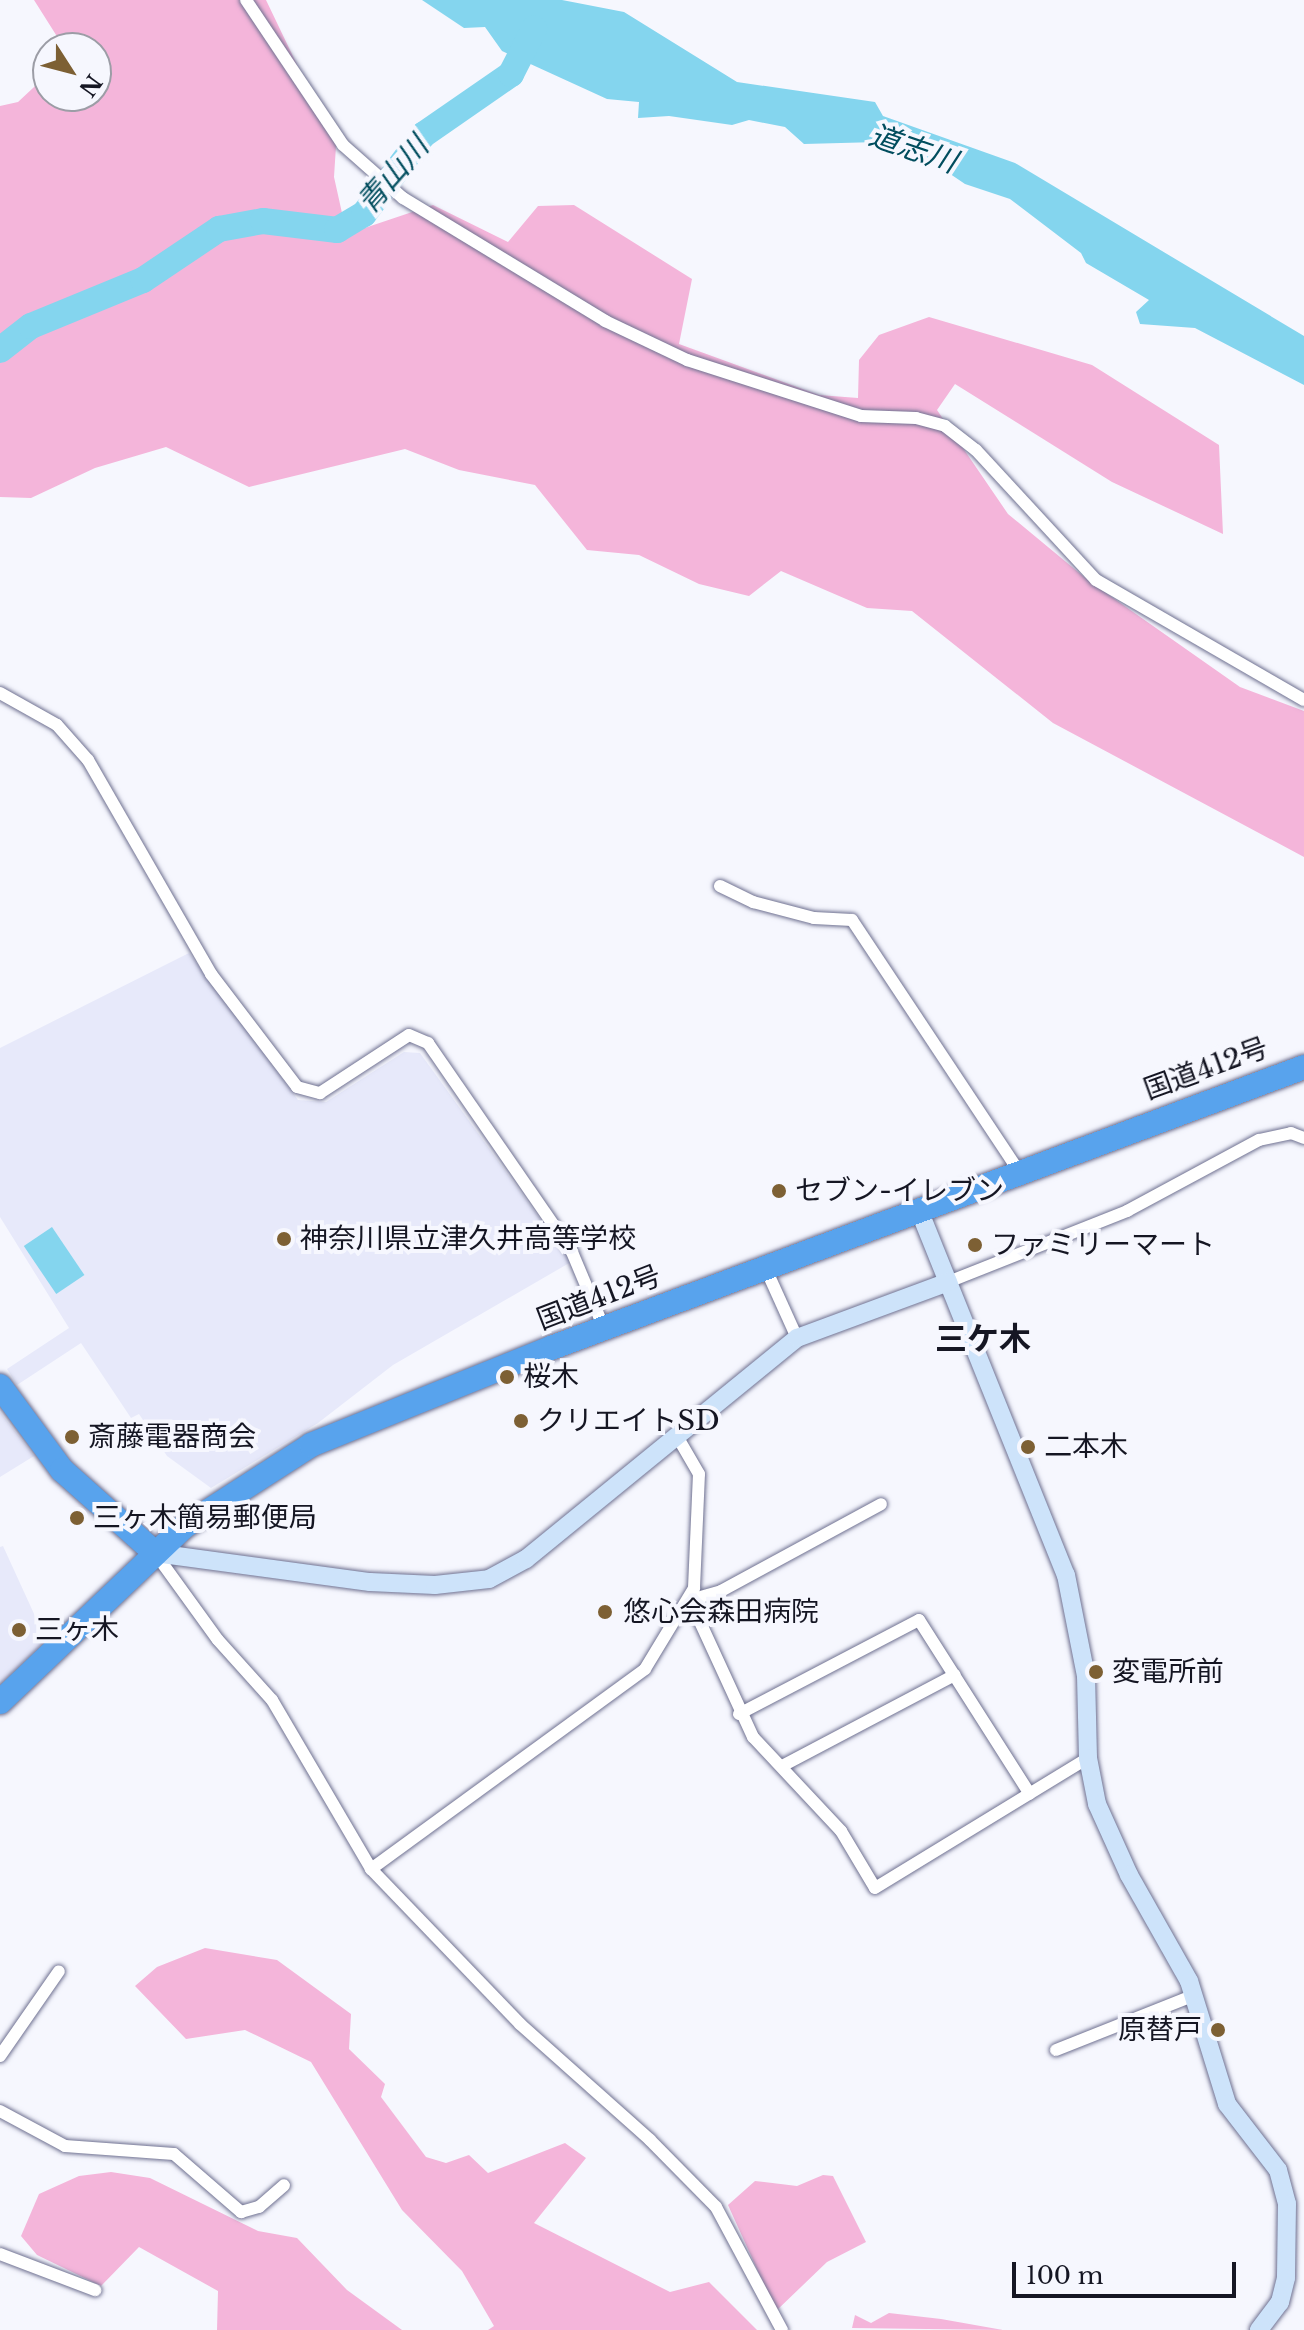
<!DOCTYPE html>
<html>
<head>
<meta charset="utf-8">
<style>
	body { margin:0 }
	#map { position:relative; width:1304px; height:2330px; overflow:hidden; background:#f6f7fe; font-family:"Libre Baskerville","Noto Sans JP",serif }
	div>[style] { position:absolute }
	.built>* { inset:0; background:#e7e9fa }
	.green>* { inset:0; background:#f4b5da }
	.water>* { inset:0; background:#84d5ee; transform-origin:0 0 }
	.river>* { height:26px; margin:-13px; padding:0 13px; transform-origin:13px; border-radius:13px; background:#84d5ee }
	.roads { filter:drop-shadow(0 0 2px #6f7191) drop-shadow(0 0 2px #6f7191) }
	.street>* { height:12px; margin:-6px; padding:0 6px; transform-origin:6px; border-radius:6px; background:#fff }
	.secondary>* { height:18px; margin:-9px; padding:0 9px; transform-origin:9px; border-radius:9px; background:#cde3fa }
	.highway>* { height:24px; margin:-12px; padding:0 12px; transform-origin:12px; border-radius:12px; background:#58a3ed }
	.dots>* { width:22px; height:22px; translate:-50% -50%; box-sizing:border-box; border:4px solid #f6f7fe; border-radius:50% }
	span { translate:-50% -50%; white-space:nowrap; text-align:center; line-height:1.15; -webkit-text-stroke:8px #f6f7fe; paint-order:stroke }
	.street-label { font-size:28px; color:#151623 }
	.poi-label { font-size:28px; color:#151623 }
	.left { translate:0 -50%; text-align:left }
	.right { translate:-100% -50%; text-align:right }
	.water-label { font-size:30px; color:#014d5e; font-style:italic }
	.quarter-label { font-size:32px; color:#151623; font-weight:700 }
	.north { position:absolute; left:32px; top:32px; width:80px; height:80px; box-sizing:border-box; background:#f6f7fe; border:2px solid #9c9da6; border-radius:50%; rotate:126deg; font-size:22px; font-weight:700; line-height:32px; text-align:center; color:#151623 }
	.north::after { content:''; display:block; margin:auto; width:28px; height:36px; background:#7d6034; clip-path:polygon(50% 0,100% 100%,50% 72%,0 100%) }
	.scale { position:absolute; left:1012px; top:2262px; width:224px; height:36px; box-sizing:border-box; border:4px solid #151623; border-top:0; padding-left:10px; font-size:24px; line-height:28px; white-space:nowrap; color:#151623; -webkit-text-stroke:6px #f6f7fe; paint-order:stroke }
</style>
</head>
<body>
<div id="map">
	<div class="built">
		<div style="clip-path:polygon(189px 953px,298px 1100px,326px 1102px,404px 1052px,420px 1053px,571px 1262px,393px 1365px,318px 1423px,211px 1488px,167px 1456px,139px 1414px,131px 1418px,81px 1343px,17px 1385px,7px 1369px,69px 1328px,0 1217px,0 1048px)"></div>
		<div style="clip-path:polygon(0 1412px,34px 1456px,0 1477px)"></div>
		<div style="clip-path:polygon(3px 1546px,46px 1640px,0 1684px,0 1547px)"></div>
	</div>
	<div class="green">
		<div style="clip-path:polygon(34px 0,266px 0,336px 146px,334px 177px,342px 213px,326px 241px,433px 205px,508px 242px,538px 206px,574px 205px,692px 279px,679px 344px,819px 395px,858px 398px,859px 360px,879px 335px,929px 317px,1092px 365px,1219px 445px,1223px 534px,1112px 482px,955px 384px,937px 410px,1008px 514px,1089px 581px,1240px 687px,1304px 711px,1304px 857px,1053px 723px,912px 611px,867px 608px,781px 571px,749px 596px,699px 584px,639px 555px,587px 550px,535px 485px,459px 470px,405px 449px,249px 487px,166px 447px,95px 468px,31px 498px,0 497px,0 106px,18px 102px,48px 74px,48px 96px,96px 96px,96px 48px,55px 48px,58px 38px)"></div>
		<div style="clip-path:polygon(205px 1948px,277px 1960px,351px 2014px,349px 2049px,385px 2084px,381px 2097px,426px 2157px,446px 2163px,469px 2155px,488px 2173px,565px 2143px,586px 2158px,534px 2223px,670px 2292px,709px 2282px,757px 2330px,488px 2330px,494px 2326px,462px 2271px,402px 2210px,311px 2062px,245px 2030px,186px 2039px,135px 1986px,157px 1967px)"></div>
		<div style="clip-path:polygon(111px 2172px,150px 2178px,258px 2231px,297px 2238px,347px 2290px,402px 2330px,217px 2330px,218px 2291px,139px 2247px,101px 2286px,37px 2255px,21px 2236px,39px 2194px,79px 2176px)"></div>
		<div style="clip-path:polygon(823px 2175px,833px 2176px,866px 2242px,827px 2262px,776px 2311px,728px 2205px,755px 2181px,797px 2186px)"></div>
		<div style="clip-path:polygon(889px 2313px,941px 2319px,1003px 2330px,852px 2328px,855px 2315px,871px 2323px)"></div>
	</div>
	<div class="water">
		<div style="clip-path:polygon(422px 0,562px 0,624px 12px,737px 82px,875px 102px,883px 116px,1015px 163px,1304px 336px,1304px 385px,1195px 328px,1140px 324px,1136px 312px,1149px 300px,1086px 263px,1081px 253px,1010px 199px,965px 184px,934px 163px,878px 142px,804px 144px,785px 127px,749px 120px,732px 125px,669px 116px,638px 118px,639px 102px,607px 99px,502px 51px,485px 27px,464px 28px)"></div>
		<div style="left:52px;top:1227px;width:58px;height:34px;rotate:56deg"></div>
	</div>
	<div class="river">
		<div style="left:0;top:350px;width:39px;rotate:-38deg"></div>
		<div style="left:31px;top:326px;width:121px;rotate:-22.3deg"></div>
		<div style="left:143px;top:280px;width:92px;rotate:-33.9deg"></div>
		<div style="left:219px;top:229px;width:45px;rotate:-10.3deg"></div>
		<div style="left:263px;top:221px;width:75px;rotate:6.9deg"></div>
		<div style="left:337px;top:230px;width:31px;rotate:-31deg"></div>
		<div style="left:364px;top:214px;width:99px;rotate:-53.2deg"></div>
		<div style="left:423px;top:135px;width:107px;rotate:-34.7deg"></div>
		<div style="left:511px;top:74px;width:51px;rotate:-62.9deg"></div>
	</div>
	<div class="roads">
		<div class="street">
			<div style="left:246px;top:0;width:174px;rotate:56.2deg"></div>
			<div style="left:343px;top:145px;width:80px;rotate:41.5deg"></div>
			<div style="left:403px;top:198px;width:237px;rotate:31.3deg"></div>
			<div style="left:605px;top:321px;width:91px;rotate:25.4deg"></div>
			<div style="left:687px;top:360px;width:183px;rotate:17.8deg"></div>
			<div style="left:861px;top:416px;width:55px;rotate:2.1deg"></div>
			<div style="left:916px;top:418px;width:30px;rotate:15deg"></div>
			<div style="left:945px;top:426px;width:39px;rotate:38deg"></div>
			<div style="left:976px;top:450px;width:177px;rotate:47.3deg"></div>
			<div style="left:1096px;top:580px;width:240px;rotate:30deg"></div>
			<div style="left:0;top:693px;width:65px;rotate:29.3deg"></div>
			<div style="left:57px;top:725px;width:47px;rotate:48.5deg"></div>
			<div style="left:88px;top:760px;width:247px;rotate:60.1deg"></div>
			<div style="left:211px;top:974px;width:142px;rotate:52.7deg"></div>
			<div style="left:297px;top:1087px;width:24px;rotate:15deg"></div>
			<div style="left:320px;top:1093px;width:106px;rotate:-33.1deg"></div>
			<div style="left:409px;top:1035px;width:21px;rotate:23deg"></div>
			<div style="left:428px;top:1043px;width:254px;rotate:55.4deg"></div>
			<div style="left:572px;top:1252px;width:82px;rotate:67.2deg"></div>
			<div style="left:720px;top:886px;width:37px;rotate:26deg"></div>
			<div style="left:753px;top:902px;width:63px;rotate:14.7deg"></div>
			<div style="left:814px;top:918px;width:38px;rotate:3deg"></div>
			<div style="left:852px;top:920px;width:301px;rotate:56.4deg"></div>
			<div style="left:765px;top:1267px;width:78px;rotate:65.7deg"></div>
			<div style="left:948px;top:1282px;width:193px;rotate:-21.6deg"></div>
			<div style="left:1127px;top:1211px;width:150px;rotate:-28.3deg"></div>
			<div style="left:1259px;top:1140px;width:33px;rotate:-12deg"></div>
			<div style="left:1291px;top:1133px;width:14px;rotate:21deg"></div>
			<div style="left:155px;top:1553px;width:107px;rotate:54.1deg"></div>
			<div style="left:218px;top:1640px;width:81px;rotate:48deg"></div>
			<div style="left:272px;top:1700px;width:196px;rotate:59.6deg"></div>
			<div style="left:371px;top:1869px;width:215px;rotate:46.1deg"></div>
			<div style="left:520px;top:2024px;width:174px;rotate:41.7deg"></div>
			<div style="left:650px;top:2140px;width:94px;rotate:45.4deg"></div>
			<div style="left:716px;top:2207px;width:140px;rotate:61.8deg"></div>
			<div style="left:690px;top:1600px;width:151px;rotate:65.3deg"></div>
			<div style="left:753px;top:1737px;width:129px;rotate:46.9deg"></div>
			<div style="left:841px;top:1831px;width:66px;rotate:59.2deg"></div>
			<div style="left:875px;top:1888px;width:250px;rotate:-31.4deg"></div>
			<div style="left:690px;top:1600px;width:32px;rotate:-16deg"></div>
			<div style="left:721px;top:1591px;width:182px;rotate:-28.5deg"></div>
			<div style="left:739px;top:1714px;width:203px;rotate:-27.6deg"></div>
			<div style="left:919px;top:1620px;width:206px;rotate:57.5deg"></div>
			<div style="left:784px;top:1765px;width:193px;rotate:-27.8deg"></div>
			<div style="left:371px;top:1869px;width:339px;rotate:-36.1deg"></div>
			<div style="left:645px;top:1669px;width:95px;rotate:-58.8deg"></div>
			<div style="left:694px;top:1588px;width:114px;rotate:-87.5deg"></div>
			<div style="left:699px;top:1474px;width:44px;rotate:-120.1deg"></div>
			<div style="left:1056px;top:2050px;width:149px;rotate:-21.6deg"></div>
			<div style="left:0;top:2056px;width:103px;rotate:-55.2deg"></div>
			<div style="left:0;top:2111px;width:74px;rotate:28.3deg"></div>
			<div style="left:65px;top:2146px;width:109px;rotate:4.2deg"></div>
			<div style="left:174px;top:2154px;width:89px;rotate:40.9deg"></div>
			<div style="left:241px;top:2212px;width:19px;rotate:-16deg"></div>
			<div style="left:259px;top:2207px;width:33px;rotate:-41deg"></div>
			<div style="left:0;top:2254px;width:102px;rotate:20.8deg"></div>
		</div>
		<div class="secondary">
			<div style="left:919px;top:1210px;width:393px;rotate:68.1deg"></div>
			<div style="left:1066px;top:1575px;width:103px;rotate:78.8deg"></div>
			<div style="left:1086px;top:1676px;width:82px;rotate:88.6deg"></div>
			<div style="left:1088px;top:1758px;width:47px;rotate:78.9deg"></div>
			<div style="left:1097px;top:1804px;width:78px;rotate:65.7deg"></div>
			<div style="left:1129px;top:1875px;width:122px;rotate:60.5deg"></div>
			<div style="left:1189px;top:1981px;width:129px;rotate:72.8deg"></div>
			<div style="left:1227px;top:2104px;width:83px;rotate:52.3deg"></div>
			<div style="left:1278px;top:2170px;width:35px;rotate:75deg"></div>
			<div style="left:1287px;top:2204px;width:74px;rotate:90.8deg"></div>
			<div style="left:1286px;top:2278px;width:25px;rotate:104deg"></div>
			<div style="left:1280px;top:2302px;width:35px;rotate:127deg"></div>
			<div style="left:155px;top:1553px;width:217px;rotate:7.7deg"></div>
			<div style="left:370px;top:1582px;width:65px;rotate:2.6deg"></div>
			<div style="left:435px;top:1585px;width:54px;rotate:-6.3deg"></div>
			<div style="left:489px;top:1579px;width:42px;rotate:-28.4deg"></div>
			<div style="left:526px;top:1559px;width:350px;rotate:-39.2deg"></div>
			<div style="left:797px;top:1338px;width:161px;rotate:-20.3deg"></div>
		</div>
		<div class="highway">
			<div style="left:0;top:1386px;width:104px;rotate:53.6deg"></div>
			<div style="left:62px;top:1470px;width:125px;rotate:41.7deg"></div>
			<div style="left:0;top:1702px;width:255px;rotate:-43.6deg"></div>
			<div style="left:185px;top:1526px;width:150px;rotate:-32.7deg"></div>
			<div style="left:311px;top:1445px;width:259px;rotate:-22deg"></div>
			<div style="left:551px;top:1348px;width:804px;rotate:-20.46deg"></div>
		</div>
	</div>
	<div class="dots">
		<div style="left:779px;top:1191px;background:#7d6034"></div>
		<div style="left:284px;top:1239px;background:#7d6034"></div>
		<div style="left:975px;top:1245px;background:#7d6034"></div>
		<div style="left:507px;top:1377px;background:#7d6034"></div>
		<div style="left:521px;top:1421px;background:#7d6034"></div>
		<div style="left:72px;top:1437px;background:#7d6034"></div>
		<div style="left:1028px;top:1447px;background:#7d6034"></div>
		<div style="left:77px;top:1518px;background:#7d6034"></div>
		<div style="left:605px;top:1612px;background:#7d6034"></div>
		<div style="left:19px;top:1630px;background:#7d6034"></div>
		<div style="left:1096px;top:1672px;background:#7d6034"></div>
		<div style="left:1218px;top:2030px;background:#7d6034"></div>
	</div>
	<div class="street-label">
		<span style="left:1206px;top:1069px;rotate:-20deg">国道412号</span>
		<span style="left:599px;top:1298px;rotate:-21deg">国道412号</span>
	</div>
	<div class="poi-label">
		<span class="left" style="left:795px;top:1191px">セブン-イレブン</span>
		<span class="left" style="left:300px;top:1239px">神奈川県立津久井高等学校</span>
		<span class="left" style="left:991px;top:1245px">ファミリーマート</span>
		<span class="left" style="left:523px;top:1377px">桜木</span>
		<span class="left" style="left:537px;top:1421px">クリエイトSD</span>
		<span class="left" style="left:88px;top:1437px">斎藤電器商会</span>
		<span class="left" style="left:1044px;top:1447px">二本木</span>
		<span class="left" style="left:93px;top:1518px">三ヶ木簡易郵便局</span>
		<span class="left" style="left:623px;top:1612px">悠心会森田病院</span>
		<span class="left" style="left:35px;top:1630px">三ヶ木</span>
		<span class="left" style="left:1112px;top:1672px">変電所前</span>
		<span class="right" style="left:1202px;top:2030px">原替戸</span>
	</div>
	<div class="water-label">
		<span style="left:913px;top:149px;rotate:19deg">道志川</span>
		<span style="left:393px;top:175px;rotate:-49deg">青山川</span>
	</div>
	<div class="quarter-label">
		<span style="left:983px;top:1339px">三ケ木</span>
	</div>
	<div class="north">N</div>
	<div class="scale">100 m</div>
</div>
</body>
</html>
